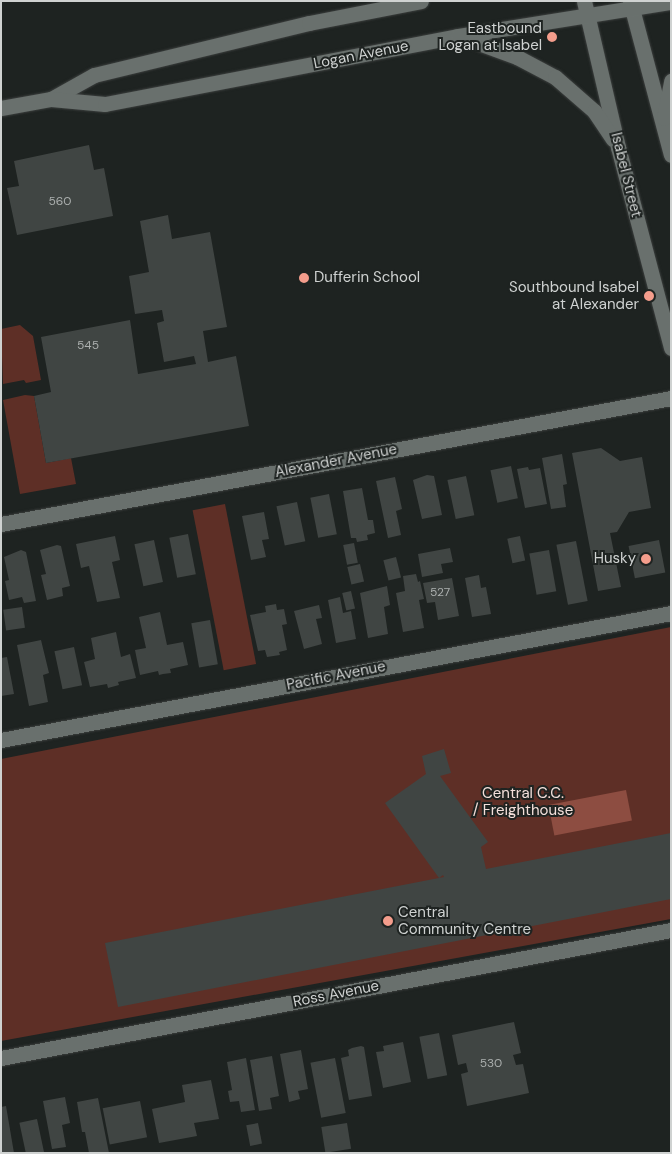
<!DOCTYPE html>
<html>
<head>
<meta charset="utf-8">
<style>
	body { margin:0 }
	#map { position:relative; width:672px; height:1154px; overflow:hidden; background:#1e2321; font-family:"DM Sans",sans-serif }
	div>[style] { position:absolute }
	.green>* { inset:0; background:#5e2f26; transform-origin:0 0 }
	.water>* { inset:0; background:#8d4d41; transform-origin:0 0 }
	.building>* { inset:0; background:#404543; transform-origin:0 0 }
	.roads { filter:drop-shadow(0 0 1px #3c3f3e) drop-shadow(0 0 1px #3c3f3e) }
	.street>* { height:15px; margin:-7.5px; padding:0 7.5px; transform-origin:7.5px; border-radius:7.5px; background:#69706d }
	.secondary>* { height:15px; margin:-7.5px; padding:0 7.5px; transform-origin:7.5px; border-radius:7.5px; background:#69706d }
	.dots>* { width:14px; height:14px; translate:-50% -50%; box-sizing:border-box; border:2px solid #1e2321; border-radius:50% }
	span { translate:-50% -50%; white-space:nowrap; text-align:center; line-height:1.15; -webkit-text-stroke:4px #1e2321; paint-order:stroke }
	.number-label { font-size:12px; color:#abafae }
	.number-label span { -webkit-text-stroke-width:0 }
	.poi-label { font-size:15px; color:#cfd2d1 }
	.right { translate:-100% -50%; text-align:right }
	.left { translate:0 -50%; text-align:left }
	.street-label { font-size:15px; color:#cfd2d1 }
	.park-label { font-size:15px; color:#f3dfda }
	.frame { position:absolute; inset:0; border:2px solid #cfd2d1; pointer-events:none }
</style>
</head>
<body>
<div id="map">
	<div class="green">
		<div style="clip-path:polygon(20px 325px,33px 336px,41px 380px,26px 383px,24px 380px,3px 384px,1px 329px)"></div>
		<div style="clip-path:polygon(25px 395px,34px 396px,46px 463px,71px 458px,76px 484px,20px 494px,3px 400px)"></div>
		<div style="left:225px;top:504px;width:163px;height:33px;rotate:79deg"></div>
		<div style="clip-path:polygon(671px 627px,671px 919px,1px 1041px,1px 759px)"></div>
	</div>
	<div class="water">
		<div style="left:626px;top:790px;width:31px;height:79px;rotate:79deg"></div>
	</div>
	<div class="building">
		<div style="clip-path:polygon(89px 145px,94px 170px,104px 168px,113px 216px,17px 235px,7px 188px,19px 186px,14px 161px)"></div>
		<div style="clip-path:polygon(168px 215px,172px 239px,210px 232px,227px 327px,203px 331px,208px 362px,236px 356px,249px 426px,46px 463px,34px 396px,51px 392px,41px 337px,130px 320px,138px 374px,196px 364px,194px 356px,164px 362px,157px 323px,164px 321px,162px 310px,135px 314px,129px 276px,149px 272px,140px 221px)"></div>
		<div style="clip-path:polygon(601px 448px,620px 461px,642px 457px,651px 508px,629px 512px,617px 532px,610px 533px,621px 587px,598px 591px,572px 453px)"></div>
		<div style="clip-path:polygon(562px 454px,567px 484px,563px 485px,566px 507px,551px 509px,542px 458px)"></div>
		<div style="left:511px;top:466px;width:33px;height:21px;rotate:78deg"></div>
		<div style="clip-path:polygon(528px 467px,529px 470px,540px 468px,547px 504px,525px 508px,517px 469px)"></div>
		<div style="clip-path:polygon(427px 475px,434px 476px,442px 515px,422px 519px,413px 480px)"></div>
		<div style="left:466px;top:476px;width:40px;height:19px;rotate:78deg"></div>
		<div style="clip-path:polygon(395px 477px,402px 509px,396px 511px,401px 535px,388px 538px,376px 481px)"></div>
		<div style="clip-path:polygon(362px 488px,368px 520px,373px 520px,375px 533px,367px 535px,368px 540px,357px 542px,356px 538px,351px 538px,343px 491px)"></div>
		<div style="left:329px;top:494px;width:41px;height:19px;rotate:79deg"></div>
		<div style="left:297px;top:502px;width:40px;height:21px;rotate:78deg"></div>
		<div style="clip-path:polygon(264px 512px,269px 539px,262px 540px,266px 557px,251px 560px,242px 516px)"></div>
		<div style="left:188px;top:534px;width:41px;height:19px;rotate:79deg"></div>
		<div style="clip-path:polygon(115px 536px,120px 560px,112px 562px,120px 598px,97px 602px,89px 566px,81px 568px,76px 544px)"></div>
		<div style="left:520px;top:536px;width:25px;height:13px;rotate:78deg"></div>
		<div style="left:154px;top:540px;width:43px;height:20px;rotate:78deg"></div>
		<div style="left:659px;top:540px;width:33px;height:31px;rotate:79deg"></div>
		<div style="left:576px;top:541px;width:61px;height:20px;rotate:79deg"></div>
		<div style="left:354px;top:543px;width:20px;height:11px;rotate:79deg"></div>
		<div style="clip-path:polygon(57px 545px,61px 546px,70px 586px,62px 588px,63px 596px,47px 600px,41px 575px,46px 574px,40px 550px)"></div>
		<div style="clip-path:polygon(450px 548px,453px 562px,441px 564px,443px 573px,422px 577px,418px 554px)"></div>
		<div style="clip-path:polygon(21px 550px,26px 552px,36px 601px,24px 603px,22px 597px,9px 600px,5px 581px,9px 580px,4px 557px)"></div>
		<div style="left:549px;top:550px;width:42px;height:20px;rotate:80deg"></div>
		<div style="left:396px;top:557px;width:21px;height:13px;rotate:76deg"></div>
		<div style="left:360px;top:564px;width:18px;height:13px;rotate:77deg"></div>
		<div style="clip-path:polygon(416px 574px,418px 582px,420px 581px,424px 599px,419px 600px,424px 628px,403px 632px,396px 593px,405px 591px,403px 576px)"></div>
		<div style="clip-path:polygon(479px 575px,481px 588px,486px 587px,491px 614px,472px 617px,465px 578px)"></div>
		<div style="clip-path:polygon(452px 578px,459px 616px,438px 620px,435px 602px,427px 603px,423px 583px)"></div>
		<div style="clip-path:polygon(387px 586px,390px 605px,384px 607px,388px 634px,368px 638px,360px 593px)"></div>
		<div style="left:351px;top:591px;width:18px;height:9px;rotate:77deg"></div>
		<div style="clip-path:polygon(340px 597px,343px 613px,351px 611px,356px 639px,336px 643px,328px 600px)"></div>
		<div style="clip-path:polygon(276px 604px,277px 610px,284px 609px,287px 624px,282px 625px,287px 650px,279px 652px,280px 655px,267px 657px,265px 650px,258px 651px,250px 615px,266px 612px,265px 606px)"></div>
		<div style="clip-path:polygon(319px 605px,322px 618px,316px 619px,322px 644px,304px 649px,294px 611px)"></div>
		<div style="left:22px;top:607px;width:21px;height:19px;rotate:82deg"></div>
		<div style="clip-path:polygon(160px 612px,167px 645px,183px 642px,188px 665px,170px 669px,171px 673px,163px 674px,159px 675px,158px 671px,140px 675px,135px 650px,146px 648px,139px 617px)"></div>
		<div style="left:210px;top:620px;width:45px;height:19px;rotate:80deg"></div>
		<div style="clip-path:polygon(116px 632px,121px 657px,130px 654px,136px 678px,118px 682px,119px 685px,108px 688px,107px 684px,90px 687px,84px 662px,95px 659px,91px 638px)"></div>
		<div style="clip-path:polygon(41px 640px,49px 673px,43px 675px,48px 702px,29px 706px,17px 645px)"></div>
		<div style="left:74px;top:647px;width:39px;height:20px;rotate:78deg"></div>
		<div style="clip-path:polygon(7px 657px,14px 694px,1px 696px,1px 658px)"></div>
		<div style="clip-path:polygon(444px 749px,451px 773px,440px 776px,488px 842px,481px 847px,486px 869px,671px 833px,671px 899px,118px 1007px,105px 943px,444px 877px,443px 875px,439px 878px,385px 803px,426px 774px,422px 756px)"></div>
		<div style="clip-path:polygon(514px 1022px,521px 1053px,513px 1055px,516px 1065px,523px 1064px,529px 1093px,467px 1106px,461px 1074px,468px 1072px,466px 1063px,458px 1065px,452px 1035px)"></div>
		<div style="left:439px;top:1033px;width:43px;height:20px;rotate:79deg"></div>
		<div style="clip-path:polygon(403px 1042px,411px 1082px,383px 1088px,376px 1052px,384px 1051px,383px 1046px)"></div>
		<div style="clip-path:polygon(361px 1046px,364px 1047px,372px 1096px,349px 1100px,341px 1058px,349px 1056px,348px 1050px,352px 1048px)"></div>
		<div style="clip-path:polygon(301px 1050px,308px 1089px,298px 1091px,300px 1099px,289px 1102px,280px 1054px)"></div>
		<div style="clip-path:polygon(272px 1056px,279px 1096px,270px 1098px,272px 1109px,259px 1111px,250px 1060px)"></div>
		<div style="clip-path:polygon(246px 1058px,255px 1110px,241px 1112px,239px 1101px,230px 1102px,228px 1091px,232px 1090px,227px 1062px)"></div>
		<div style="left:335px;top:1058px;width:56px;height:25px;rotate:79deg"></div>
		<div style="clip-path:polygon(211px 1080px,219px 1119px,194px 1123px,197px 1136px,159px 1143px,152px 1109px,185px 1102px,182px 1085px)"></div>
		<div style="clip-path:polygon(65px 1097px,70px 1123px,62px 1125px,66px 1147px,52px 1149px,43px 1101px)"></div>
		<div style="clip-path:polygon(98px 1098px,109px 1153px,89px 1153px,85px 1132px,82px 1132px,77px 1102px)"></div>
		<div style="left:140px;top:1101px;width:37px;height:38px;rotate:79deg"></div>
		<div style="clip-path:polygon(6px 1106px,14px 1153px,1px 1153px,1px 1107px)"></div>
		<div style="left:37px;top:1119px;width:35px;height:18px;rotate:78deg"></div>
		<div style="left:258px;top:1123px;width:21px;height:12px;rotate:79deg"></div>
		<div style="left:347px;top:1123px;width:26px;height:26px;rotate:81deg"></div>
	</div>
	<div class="roads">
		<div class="street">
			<div style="left:1px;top:524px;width:682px;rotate:-10.65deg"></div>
			<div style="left:1px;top:740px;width:682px;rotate:-10.73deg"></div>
			<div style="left:1px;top:1058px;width:682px;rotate:-10.82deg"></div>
		</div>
		<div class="secondary">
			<div style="left:584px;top:1px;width:150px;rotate:76.9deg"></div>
			<div style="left:618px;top:147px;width:208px;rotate:75.2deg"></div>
			<div style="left:630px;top:1px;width:159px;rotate:75.1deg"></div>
			<div style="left:462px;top:37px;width:59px;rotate:20deg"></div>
			<div style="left:517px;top:57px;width:43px;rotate:27.8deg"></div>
			<div style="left:555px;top:77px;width:52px;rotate:41.1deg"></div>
			<div style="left:594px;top:111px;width:34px;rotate:56deg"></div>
			<div style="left:51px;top:99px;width:49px;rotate:-29.2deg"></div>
			<div style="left:94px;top:75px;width:221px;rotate:-13.6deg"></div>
			<div style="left:309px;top:23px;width:114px;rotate:-11.1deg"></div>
			<div style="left:1px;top:108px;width:51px;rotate:-10.2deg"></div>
			<div style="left:51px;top:99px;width:54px;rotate:5.3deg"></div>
			<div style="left:105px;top:104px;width:359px;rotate:-10.9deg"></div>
			<div style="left:458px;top:36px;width:216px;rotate:-9.1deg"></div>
			<div style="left:664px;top:118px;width:38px;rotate:-79deg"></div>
		</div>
	</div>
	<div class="dots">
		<div style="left:552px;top:37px;background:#f49d8c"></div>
		<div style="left:304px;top:278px;background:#f49d8c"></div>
		<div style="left:649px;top:296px;background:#f49d8c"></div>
		<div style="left:646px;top:559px;background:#f49d8c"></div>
		<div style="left:388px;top:921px;background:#f49d8c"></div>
	</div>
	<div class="number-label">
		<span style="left:60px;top:202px">560</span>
		<span style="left:88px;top:346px">545</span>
		<span style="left:440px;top:593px">527</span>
		<span style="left:491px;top:1064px">530</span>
	</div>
	<div class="poi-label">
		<span class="right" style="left:542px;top:37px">Eastbound<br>Logan at Isabel</span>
		<span class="left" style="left:314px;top:278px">Dufferin School</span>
		<span class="right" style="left:639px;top:296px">Southbound Isabel<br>at Alexander</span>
		<span class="right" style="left:636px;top:559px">Husky</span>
		<span class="left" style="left:398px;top:921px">Central<br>Community Centre</span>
	</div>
	<div class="street-label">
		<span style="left:361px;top:55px;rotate:-11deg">Logan Avenue</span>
		<span style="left:626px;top:175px;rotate:76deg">Isabel Street</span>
		<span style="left:336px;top:461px;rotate:-11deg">Alexander Avenue</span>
		<span style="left:336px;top:676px;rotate:-11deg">Pacific Avenue</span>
		<span style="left:336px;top:994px;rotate:-11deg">Ross Avenue</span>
	</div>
	<div class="park-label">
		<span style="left:523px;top:802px">Central C.C.<br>/ Freighthouse</span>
	</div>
	<div class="frame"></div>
</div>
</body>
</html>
